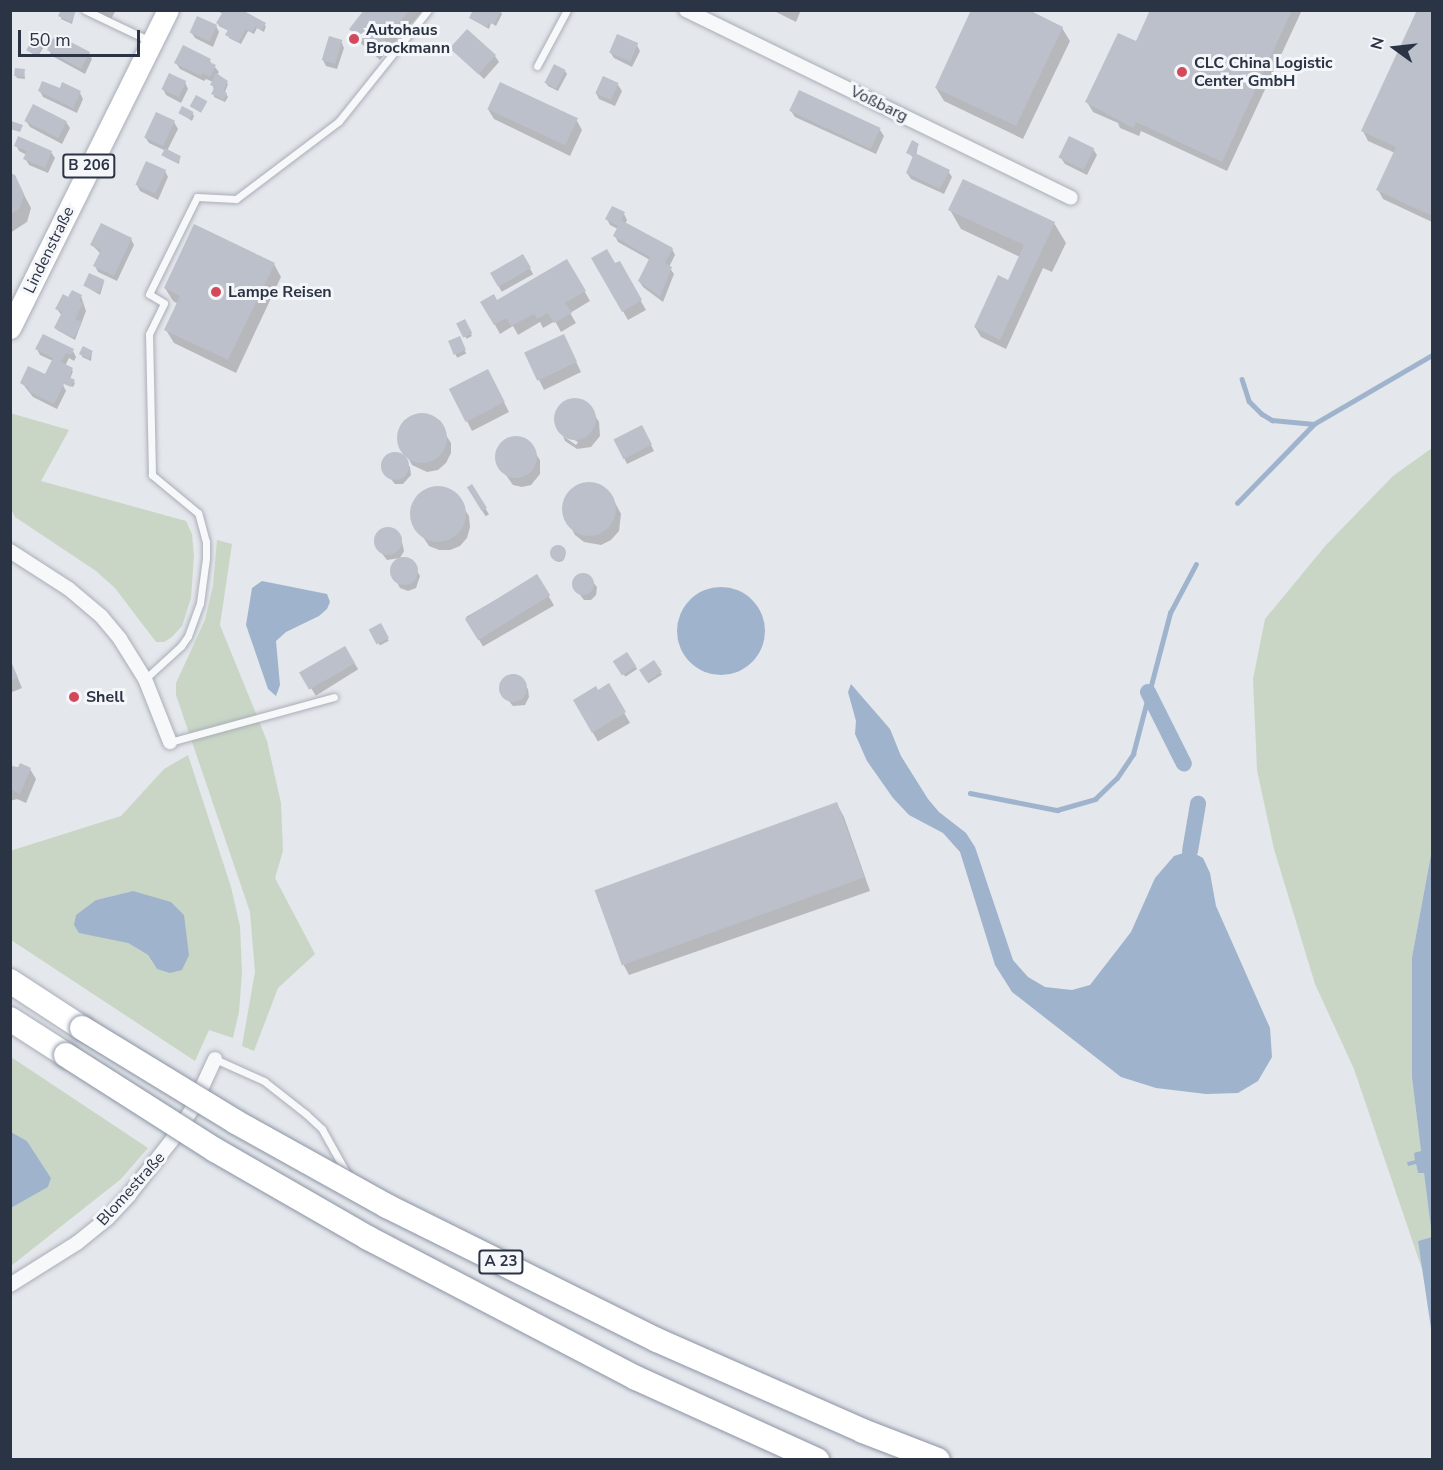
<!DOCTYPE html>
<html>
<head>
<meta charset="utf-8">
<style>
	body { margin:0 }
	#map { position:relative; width:1443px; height:1470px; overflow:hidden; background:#e4e7ec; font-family:"Nunito Sans",sans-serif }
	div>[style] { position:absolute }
	.green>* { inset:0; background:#c9d6c5 }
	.water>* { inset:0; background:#9fb4cc }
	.round { border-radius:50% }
	.shadow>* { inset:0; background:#0003; transform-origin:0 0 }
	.stream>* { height:4.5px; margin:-2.25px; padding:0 2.25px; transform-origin:2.25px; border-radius:2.25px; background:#9fb4cc }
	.canal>* { height:16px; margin:-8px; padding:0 8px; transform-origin:8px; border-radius:8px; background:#9fb4cc }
	.building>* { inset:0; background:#bbc0ca; transform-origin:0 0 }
	.roads { filter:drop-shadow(0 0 2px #a9aeb7) drop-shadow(0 0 2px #a9aeb7) }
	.service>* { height:7px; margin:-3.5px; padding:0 3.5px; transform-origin:3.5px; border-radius:3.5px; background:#f7f8fa }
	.minor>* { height:14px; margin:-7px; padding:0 7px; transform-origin:7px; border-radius:7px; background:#f7f8fa }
	.primary>* { height:21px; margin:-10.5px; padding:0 10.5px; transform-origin:10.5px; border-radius:10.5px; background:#fff }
	.motorway>* { height:24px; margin:-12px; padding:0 12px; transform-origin:12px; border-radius:12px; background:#fff }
	.bridges { filter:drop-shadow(0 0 2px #8b94a3) drop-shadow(0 0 2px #8b94a3) }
	.motorway-bridge>* { height:24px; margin:-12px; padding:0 12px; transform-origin:12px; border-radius:12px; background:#fff }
	.dots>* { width:16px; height:16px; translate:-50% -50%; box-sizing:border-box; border:3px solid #f4f6f9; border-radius:50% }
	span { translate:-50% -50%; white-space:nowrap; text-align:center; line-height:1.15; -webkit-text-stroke:6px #f4f6f9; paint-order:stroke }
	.shield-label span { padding:2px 4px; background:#f4f6f9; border:2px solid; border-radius:4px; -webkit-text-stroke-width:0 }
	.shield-label { font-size:15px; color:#2b3445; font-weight:700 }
	.poi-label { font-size:16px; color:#2b3445; font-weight:700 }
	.left { translate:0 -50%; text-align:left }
	.street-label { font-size:16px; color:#2b3445 }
	.frame { position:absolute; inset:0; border:12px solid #2b3445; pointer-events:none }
	.north { position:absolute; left:1365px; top:18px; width:60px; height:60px; -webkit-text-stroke:4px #f4f6f9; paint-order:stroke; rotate:285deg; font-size:16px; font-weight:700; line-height:24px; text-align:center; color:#2b3445 }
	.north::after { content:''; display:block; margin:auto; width:21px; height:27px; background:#2b3445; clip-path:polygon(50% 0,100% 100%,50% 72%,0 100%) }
	.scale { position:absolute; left:18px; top:30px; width:122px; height:27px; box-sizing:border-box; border:3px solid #2b3445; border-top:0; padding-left:8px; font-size:18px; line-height:21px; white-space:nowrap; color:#2b3445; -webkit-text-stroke:4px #f4f6f9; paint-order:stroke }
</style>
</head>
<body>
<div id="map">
	<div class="green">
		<div style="clip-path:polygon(10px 413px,69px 430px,41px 481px,186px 521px,192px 534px,194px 556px,191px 598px,182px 626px,172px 637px,164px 642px,156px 642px,115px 588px,96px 571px,15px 517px,10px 507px)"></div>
		<div style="clip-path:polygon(1432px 448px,1432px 849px,1412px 957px,1412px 1078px,1421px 1151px,1415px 1160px,1407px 1162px,1416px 1164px,1418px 1173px,1424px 1172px,1432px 1237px,1418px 1241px,1423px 1272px,1354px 1069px,1315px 984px,1274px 849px,1257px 770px,1253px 679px,1265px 619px,1326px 545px,1393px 476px)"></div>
		<div style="clip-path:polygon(217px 540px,232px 544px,220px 625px,267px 741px,281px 803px,283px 851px,275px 878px,315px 954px,278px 988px,254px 1051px,242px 1046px,255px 972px,250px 912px,176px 695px,176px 683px,205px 620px,213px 586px)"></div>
		<div style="clip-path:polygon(evenodd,188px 755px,231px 887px,240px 926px,242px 972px,239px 1012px,233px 1038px,209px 1030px,195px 1061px,11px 940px,10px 851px,121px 816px,164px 769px,188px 755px,133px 891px,157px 969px,148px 955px,128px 943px,96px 900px,133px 891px)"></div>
		<div style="clip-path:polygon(11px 1057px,148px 1148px,121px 1179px,11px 1266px,11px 1208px,48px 1187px,51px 1178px,27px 1141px,11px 1132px)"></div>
	</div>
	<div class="water">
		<div style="clip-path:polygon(262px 581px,327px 594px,330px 602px,327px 609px,319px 616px,286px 632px,276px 641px,280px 685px,276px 696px,268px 689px,246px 625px,252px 588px)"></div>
		<div class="round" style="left:677px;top:587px;width:88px;height:88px"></div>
		<div style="clip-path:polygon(851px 684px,890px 729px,901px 756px,928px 799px,939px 812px,966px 833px,975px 847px,1013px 960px,1028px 977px,1045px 987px,1072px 990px,1090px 985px,1131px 932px,1155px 878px,1174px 856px,1190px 851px,1203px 858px,1210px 873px,1216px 906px,1270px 1028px,1272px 1057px,1258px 1081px,1238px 1093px,1206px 1094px,1156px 1088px,1121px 1077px,1012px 992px,995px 965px,960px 852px,943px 833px,909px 815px,893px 798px,867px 761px,855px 734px,856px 721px,848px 692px)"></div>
		<div style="clip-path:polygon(1432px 849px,1432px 1335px,1418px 1241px,1432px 1237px,1424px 1173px,1418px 1173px,1416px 1164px,1408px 1166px,1407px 1162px,1415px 1160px,1414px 1153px,1421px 1151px,1412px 1078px,1412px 957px)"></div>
		<div style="clip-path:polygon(133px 891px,171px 902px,184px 915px,189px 955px,182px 970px,170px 973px,157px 969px,148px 955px,128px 943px,79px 933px,74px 925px,76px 915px,96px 900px)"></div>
		<div style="clip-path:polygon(11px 1132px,27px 1141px,51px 1178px,48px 1187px,11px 1208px)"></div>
	</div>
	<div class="shadow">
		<div style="clip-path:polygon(62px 10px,75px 12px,72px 24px,61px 19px)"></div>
		<div style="clip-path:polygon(94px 10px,116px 10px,111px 19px)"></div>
		<div style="clip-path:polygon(216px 10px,230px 10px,266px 26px,264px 32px,257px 28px,254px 34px,248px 31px,241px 44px,229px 38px,229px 31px,219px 26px,218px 23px,223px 14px)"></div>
		<div style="clip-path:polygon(366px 10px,423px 10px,380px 60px,356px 39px,351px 29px)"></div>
		<div style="clip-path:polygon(772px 10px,801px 10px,796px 22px)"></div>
		<div style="clip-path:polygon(1152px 10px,1302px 10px,1227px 171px,1141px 131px,1139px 136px,1120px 128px,1118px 123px,1093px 112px,1087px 102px,1137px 43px)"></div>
		<div style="clip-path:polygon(1419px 10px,1432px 10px,1432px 222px,1383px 199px,1378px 190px,1395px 153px,1368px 141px,1363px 131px)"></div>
		<div style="clip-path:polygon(501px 12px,502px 14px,496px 26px,491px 23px,489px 29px,470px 18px)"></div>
		<div style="clip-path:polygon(216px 26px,219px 32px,213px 47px,195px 38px,191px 32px)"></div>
		<div style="clip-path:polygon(1062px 28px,1070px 41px,1023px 139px,944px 101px,936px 88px)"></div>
		<div style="left:34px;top:38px;width:13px;height:14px;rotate:32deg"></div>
		<div style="clip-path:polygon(341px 41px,344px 48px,337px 69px,326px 66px,323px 60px)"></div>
		<div style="clip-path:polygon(637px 45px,640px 51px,632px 67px,614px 58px,610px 52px)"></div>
		<div style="clip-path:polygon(452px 49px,495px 56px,499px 62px,484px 79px)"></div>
		<div style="clip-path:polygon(49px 50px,89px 53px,92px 59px,85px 74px,52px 56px)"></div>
		<div style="clip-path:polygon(209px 60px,219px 72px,217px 75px,228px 84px,225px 92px,228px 97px,225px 102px,214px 97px,213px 82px,206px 79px,204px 81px,180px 69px,176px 63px)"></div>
		<div style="clip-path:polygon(24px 71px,25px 79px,17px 78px,16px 76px)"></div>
		<div style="clip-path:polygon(565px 71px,567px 74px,558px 91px,548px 86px,546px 83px)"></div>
		<div style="clip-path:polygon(603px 77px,618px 85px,622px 91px,615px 106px,599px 99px,596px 93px)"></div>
		<div style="clip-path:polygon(185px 82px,188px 89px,181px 103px,166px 95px,163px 89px)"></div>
		<div style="clip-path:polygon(60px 90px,80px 93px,83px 99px,77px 113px,43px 97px,40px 91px)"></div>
		<div style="clip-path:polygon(488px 109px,577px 121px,582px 130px,570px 156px,494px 119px)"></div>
		<div style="clip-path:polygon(791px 111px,880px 130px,884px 136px,876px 154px,795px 117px)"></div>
		<div style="clip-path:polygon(180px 113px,193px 114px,194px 116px,192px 121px)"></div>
		<div style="clip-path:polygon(26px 121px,66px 122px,70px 128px,62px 144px,30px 127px)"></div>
		<div style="clip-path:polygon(174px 122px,178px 129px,167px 151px,180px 157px,179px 164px,165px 157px,166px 151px,149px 143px,145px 137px)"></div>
		<div style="clip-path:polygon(16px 145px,51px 152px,55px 158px,48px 173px,29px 165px,25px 158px,27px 155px,19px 151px)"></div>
		<div style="clip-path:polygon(918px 145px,916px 156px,948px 171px,952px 177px,944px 194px,911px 179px,907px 173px,914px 158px,908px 153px)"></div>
		<div style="clip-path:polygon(1093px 149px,1097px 155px,1087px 175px,1065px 164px,1061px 158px)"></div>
		<div style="clip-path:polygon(165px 171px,168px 177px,158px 200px,140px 191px,137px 185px)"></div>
		<div style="clip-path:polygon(10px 175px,14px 176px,31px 208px,27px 222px,10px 233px)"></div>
		<div style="clip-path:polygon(950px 210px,1054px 223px,1066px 243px,1052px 272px,1043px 268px,1006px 349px,981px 337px,975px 327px,1008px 282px,1020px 257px,961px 229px)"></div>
		<div style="clip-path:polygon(624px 214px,627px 220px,625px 224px,672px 249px,675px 255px,669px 267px,674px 274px,663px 302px,643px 287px,639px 281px,650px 260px,618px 242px,615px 236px,618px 229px,610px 225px,607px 219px)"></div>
		<div style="clip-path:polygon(131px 239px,134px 245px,117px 281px,98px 272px,95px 266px,101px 254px,92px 245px)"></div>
		<div style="left:523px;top:256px;width:21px;height:36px;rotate:61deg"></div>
		<div style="clip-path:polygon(593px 258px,614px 265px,619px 263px,646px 310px,628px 320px)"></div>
		<div style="clip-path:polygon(567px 261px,590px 301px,570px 313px,576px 323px,561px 332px,555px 321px,543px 328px,540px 322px,518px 335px,513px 326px,500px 334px,483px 303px,496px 302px)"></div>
		<div style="clip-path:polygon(274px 264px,281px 277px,236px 373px,174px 343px,166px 330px,178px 304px,173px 301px,165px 288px)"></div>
		<div style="clip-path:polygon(104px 282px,100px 295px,85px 286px)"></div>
		<div style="clip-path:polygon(81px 296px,86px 311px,75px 340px,57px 330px,56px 328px,62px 316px,57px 309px,69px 299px)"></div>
		<div style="left:464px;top:321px;width:17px;height:6px;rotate:62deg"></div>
		<div style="left:459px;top:338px;width:17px;height:10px;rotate:65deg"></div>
		<div style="clip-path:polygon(568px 345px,581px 372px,544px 390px,526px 354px)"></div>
		<div style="clip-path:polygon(83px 348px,92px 352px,91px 361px,82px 357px)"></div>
		<div style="clip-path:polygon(37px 349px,73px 351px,76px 357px,74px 361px,69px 358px,65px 366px,73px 371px,70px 379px,75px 383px,73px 387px,47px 373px,53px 361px,40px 355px)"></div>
		<div style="clip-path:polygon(493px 381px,509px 412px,472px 431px,451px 390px)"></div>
		<div style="clip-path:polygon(22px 383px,63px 385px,66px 391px,57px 409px,33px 397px)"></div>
		<div style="clip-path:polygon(580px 400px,588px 404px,599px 422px,600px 436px,591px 447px,577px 449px,565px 441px,563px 436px,576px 445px,578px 442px,561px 433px,556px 417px,559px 408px,566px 402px)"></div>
		<div style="clip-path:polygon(420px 414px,436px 419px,451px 443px,451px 453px,446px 463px,438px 470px,427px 472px,412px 465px,399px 441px,400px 430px,406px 421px)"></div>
		<div style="clip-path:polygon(645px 433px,654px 451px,627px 464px,615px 440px)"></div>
		<div style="clip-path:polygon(520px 438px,528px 442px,540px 460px,540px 474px,531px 485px,522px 487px,513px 485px,498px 464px,497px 451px,506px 440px)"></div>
		<div style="clip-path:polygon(391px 455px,400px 455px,410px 467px,411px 475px,403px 484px,395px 484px,385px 472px,383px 464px)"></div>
		<div style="clip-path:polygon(584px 483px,601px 485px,610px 493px,621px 514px,619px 531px,611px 540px,601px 545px,584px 542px,575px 535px,564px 514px,564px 503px,569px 492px)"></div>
		<div style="left:472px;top:486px;width:33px;height:4px;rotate:59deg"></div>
		<div style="clip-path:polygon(432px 488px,443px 488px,453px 492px,469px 516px,470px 527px,467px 538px,460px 546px,450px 550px,439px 550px,429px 546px,413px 522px,411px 511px,415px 501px,422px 493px)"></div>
		<div style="clip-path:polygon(384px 530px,392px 530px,402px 542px,404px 551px,400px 558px,387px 560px,377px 547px,376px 539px)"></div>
		<div class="round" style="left:553px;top:550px;width:12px;height:12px"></div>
		<div style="clip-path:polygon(405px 559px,412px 562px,420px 576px,416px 588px,408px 591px,400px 588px,392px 573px,394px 565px)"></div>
		<div style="clip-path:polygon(580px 575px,587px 575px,597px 587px,596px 595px,591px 600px,584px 600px,574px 587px,575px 580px)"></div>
		<div style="left:537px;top:576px;width:34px;height:82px;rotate:60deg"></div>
		<div style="left:380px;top:625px;width:18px;height:10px;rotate:61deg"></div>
		<div style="left:345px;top:648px;width:25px;height:50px;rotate:58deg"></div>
		<div style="left:627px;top:654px;width:18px;height:14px;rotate:56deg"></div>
		<div style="clip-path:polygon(10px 660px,22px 688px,10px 693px)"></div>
		<div style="left:654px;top:662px;width:15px;height:16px;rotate:58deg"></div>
		<div style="clip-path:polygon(518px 677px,528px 689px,529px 697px,525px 705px,513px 706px,503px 694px,501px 686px,505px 679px)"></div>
		<div style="left:608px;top:685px;width:44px;height:37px;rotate:60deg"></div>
		<div style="clip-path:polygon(10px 766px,30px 769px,36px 779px,26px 803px,17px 799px,10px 801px)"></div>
		<div style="clip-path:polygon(837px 804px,844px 817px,870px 891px,629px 975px,622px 962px)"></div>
	</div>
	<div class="stream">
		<div style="left:1242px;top:379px;width:23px;rotate:72deg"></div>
		<div style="left:1249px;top:401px;width:18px;rotate:45deg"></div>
		<div style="left:1262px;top:414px;width:12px;rotate:31deg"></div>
		<div style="left:1272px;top:420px;width:42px;rotate:5.4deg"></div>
		<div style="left:1314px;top:424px;width:137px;rotate:-30.3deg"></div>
		<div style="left:1237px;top:503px;width:110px;rotate:-45.7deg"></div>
		<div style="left:970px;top:793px;width:89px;rotate:11.1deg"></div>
		<div style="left:1057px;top:810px;width:40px;rotate:-16deg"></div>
		<div style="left:1095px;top:799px;width:30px;rotate:-44deg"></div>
		<div style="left:1117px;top:778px;width:29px;rotate:-56deg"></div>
		<div style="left:1133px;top:754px;width:146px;rotate:-75.3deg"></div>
		<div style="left:1170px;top:613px;width:55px;rotate:-62deg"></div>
	</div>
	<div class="canal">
		<div style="left:1148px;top:692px;width:80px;rotate:63.4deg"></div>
		<div style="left:1190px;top:851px;width:48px;rotate:-80.3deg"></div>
	</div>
	<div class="building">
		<div style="clip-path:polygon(61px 10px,76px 11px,71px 22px,58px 16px)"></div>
		<div style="clip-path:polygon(224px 10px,242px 10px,266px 23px,262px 30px,255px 27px,252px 32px,246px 29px,239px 42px,225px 35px,228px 30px,216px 23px)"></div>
		<div style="clip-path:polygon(364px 10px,410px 10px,374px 51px,349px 29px)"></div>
		<div style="clip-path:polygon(473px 10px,502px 10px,494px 24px,490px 22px,487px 27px,469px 18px)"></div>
		<div style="clip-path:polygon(971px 10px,1029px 10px,1063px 27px,1016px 126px,935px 88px)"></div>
		<div style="clip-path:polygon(1150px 10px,1292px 10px,1222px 162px,1136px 122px,1133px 128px,1085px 102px,1118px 33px,1136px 41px)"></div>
		<div style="clip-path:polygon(1417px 10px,1432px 10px,1432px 216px,1376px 190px,1396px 147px,1361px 131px)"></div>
		<div style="left:197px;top:16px;width:22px;height:18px;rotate:24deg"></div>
		<div style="left:467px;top:29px;width:39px;height:26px;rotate:42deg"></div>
		<div style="left:617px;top:34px;width:23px;height:20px;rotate:23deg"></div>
		<div style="left:33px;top:36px;width:12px;height:16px;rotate:24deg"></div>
		<div style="left:329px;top:36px;width:14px;height:25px;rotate:17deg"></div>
		<div style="clip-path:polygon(53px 38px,60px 42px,63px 38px,90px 52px,81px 69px,47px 50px)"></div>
		<div style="clip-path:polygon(183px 45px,211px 59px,209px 62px,216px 65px,210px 77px,203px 73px,201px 76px,174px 63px)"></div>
		<div style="left:554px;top:64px;width:13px;height:21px;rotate:27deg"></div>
		<div style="left:15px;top:68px;width:10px;height:8px;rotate:6deg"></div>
		<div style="left:169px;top:73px;width:19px;height:18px;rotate:25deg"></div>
		<div style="clip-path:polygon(216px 73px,228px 81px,223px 91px,227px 93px,224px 100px,211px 94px,215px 87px,210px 85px)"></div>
		<div style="left:603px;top:76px;width:17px;height:19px;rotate:24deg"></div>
		<div style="clip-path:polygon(42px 81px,60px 88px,62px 82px,81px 91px,73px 108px,38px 91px)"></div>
		<div style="left:500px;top:82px;width:86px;height:30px;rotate:25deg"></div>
		<div style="left:799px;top:90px;width:90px;height:23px;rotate:25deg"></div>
		<div style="left:196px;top:95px;width:13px;height:13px;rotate:29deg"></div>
		<div style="left:33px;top:104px;width:38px;height:19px;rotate:27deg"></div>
		<div style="left:182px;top:106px;width:13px;height:8px;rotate:27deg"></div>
		<div style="left:156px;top:112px;width:21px;height:28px;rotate:25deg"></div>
		<div style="clip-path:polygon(11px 121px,23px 125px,20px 132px,10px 129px)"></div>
		<div style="clip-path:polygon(18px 136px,52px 151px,45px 168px,23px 159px,27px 151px,14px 146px)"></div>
		<div style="left:1069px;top:136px;width:28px;height:24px;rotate:26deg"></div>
		<div style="clip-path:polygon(912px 140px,919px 144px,915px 153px,950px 170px,940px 189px,906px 173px,913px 156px,906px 153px)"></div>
		<div style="left:165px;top:148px;width:18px;height:8px;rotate:27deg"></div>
		<div style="left:146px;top:161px;width:22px;height:26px;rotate:24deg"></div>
		<div style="clip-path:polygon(10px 173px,15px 175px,24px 194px,20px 208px,10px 215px)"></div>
		<div style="clip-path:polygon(963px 179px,1055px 222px,1000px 340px,974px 327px,998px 275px,1008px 280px,1024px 245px,948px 210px)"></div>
		<div style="clip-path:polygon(612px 206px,625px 212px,621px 220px,673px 248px,665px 263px,672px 267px,660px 297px,638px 281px,650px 257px,613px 236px,618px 226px,605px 219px)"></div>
		<div style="clip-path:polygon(101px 223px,132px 238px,114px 276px,93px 266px,101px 250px,90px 245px)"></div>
		<div style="clip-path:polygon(194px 224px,275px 263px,228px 360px,164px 330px,180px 296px,164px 288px)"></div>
		<div style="clip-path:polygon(607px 249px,615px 263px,620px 261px,642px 300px,622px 312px,591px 258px)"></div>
		<div style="left:523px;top:254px;width:16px;height:38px;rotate:60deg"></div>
		<div style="clip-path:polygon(567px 259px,586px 291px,565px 303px,572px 313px,554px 323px,548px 313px,537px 319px,534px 314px,511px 326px,506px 318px,494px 325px,480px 302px,494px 294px,497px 300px)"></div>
		<div style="left:89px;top:273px;width:17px;height:14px;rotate:24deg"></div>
		<div style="clip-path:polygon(72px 290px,82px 295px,79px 301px,83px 303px,75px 319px,82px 322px,74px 338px,54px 328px,62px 312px,55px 309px,63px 294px,68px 297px)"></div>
		<div style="left:465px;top:319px;width:16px;height:10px;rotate:63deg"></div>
		<div style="clip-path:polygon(43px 334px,74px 349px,71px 355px,66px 353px,61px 362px,73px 368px,69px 377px,75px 380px,71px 387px,64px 384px,54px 404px,28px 391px,29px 388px,20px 383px,28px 366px,45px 374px,53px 358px,35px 349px)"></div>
		<div style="left:564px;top:334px;width:31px;height:44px;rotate:65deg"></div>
		<div style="left:460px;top:336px;width:15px;height:13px;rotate:67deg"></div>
		<div style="left:83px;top:346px;width:11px;height:9px;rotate:27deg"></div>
		<div style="left:488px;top:369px;width:37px;height:44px;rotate:63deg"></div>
		<div class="round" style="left:554px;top:398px;width:42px;height:42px"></div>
		<div class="round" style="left:397px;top:413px;width:50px;height:50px"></div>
		<div style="left:642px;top:425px;width:22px;height:32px;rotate:63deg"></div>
		<div class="round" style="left:495px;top:436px;width:42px;height:42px"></div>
		<div class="round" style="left:381px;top:452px;width:28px;height:28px"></div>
		<div class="round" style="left:562px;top:482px;width:54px;height:54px"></div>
		<div style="left:472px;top:484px;width:28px;height:6px;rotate:58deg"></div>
		<div class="round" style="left:410px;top:486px;width:56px;height:56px"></div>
		<div class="round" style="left:374px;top:527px;width:28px;height:28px"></div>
		<div class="round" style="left:550px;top:545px;width:16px;height:16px"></div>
		<div class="round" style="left:390px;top:557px;width:28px;height:28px"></div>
		<div class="round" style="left:572px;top:573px;width:22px;height:22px"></div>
		<div style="left:537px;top:574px;width:25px;height:85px;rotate:58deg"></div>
		<div style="left:381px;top:623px;width:17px;height:14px;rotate:62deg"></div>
		<div style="left:345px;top:646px;width:20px;height:53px;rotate:60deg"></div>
		<div style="left:627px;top:652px;width:17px;height:17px;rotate:57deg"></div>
		<div style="clip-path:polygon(10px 659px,18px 678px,10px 681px)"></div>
		<div style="left:654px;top:660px;width:14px;height:18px;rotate:56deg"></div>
		<div class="round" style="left:499px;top:674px;width:28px;height:28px"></div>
		<div style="clip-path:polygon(609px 683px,626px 712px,592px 733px,573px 700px,596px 686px,598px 690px)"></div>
		<div style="clip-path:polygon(20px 763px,31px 768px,20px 794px,10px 789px,10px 765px,18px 768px)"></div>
		<div style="left:837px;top:802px;width:80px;height:258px;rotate:70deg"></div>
	</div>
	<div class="roads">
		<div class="service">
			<div style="left:85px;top:10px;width:72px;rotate:25.5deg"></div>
			<div style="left:537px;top:66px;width:64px;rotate:-61.8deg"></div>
			<div style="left:145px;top:679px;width:49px;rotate:-42.5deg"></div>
			<div style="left:181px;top:646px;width:12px;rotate:-55deg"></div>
			<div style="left:188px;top:636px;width:35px;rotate:-70deg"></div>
			<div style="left:200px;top:603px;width:45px;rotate:-82.4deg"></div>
			<div style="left:206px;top:558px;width:16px;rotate:-90deg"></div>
			<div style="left:206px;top:542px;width:30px;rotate:-105deg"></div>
			<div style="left:198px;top:513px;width:60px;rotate:-140.4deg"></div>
			<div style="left:152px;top:475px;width:141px;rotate:-91.2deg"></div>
			<div style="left:149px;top:334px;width:34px;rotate:-64deg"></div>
			<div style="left:164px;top:303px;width:17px;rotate:-149deg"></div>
			<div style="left:149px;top:294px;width:108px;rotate:-63.7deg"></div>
			<div style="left:197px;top:197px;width:39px;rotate:3deg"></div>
			<div style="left:236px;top:199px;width:129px;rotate:-37.1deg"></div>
			<div style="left:339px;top:121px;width:142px;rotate:-51.3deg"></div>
			<div style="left:170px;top:742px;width:170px;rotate:-15.3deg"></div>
			<div style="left:215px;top:1059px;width:54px;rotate:24.2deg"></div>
			<div style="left:264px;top:1081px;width:53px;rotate:38.2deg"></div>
			<div style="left:306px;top:1114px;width:22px;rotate:43deg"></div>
			<div style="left:322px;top:1129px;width:51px;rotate:60.9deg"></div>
		</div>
		<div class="minor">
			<div style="left:686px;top:10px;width:428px;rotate:26deg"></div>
			<div style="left:10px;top:551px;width:70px;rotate:32.8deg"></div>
			<div style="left:69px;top:589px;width:42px;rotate:40.2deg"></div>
			<div style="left:101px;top:616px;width:30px;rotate:50deg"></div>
			<div style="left:120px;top:639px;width:47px;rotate:58deg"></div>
			<div style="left:145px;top:679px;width:68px;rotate:68.4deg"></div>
			<div style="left:10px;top:1285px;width:79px;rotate:-32.1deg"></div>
			<div style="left:77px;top:1243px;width:38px;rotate:-39deg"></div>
			<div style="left:107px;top:1219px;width:33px;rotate:-47deg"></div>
			<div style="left:129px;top:1195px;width:70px;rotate:-52deg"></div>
			<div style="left:172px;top:1140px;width:37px;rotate:-57deg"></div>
			<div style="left:192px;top:1109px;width:55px;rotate:-65.3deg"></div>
		</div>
		<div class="primary">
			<div style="left:10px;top:328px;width:355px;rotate:-63.6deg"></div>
		</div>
		<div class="motorway">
			<div style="left:10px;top:981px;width:86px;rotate:33.1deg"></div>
			<div style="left:10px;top:1019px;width:67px;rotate:32.7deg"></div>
		</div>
	</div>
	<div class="bridges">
		<div class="motorway-bridge">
			<div style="left:82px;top:1028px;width:180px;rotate:31.4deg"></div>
			<div style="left:236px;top:1122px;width:173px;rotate:29.1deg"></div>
			<div style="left:387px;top:1206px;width:301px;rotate:26.4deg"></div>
			<div style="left:657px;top:1340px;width:225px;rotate:23.8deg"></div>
			<div style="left:863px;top:1431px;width:80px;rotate:21.1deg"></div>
			<div style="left:66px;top:1055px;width:177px;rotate:32.5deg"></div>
			<div style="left:215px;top:1150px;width:177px;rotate:29.9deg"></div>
			<div style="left:368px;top:1238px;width:302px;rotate:27.6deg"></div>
			<div style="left:636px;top:1378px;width:199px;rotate:24.4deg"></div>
		</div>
	</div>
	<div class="dots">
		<div style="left:354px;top:39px;background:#d1495b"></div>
		<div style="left:1182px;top:72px;background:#d1495b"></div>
		<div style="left:216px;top:292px;background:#d1495b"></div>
		<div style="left:74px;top:697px;background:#d1495b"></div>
	</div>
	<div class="shield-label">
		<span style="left:89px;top:166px">B 206</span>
		<span style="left:501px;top:1262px">A 23</span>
	</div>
	<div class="poi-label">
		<span class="left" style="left:366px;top:39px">Autohaus<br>Brockmann</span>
		<span class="left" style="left:1194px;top:72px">CLC China Logistic<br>Center GmbH</span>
		<span class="left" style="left:228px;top:292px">Lampe Reisen</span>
		<span class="left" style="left:86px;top:697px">Shell</span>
	</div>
	<div class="street-label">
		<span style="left:879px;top:104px;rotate:26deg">Voßbarg</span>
		<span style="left:49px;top:250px;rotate:-64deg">Lindenstraße</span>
		<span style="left:131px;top:1189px;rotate:-48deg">Blomestraße</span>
	</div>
	<div class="frame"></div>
	<div class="north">N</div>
	<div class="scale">50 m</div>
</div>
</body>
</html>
